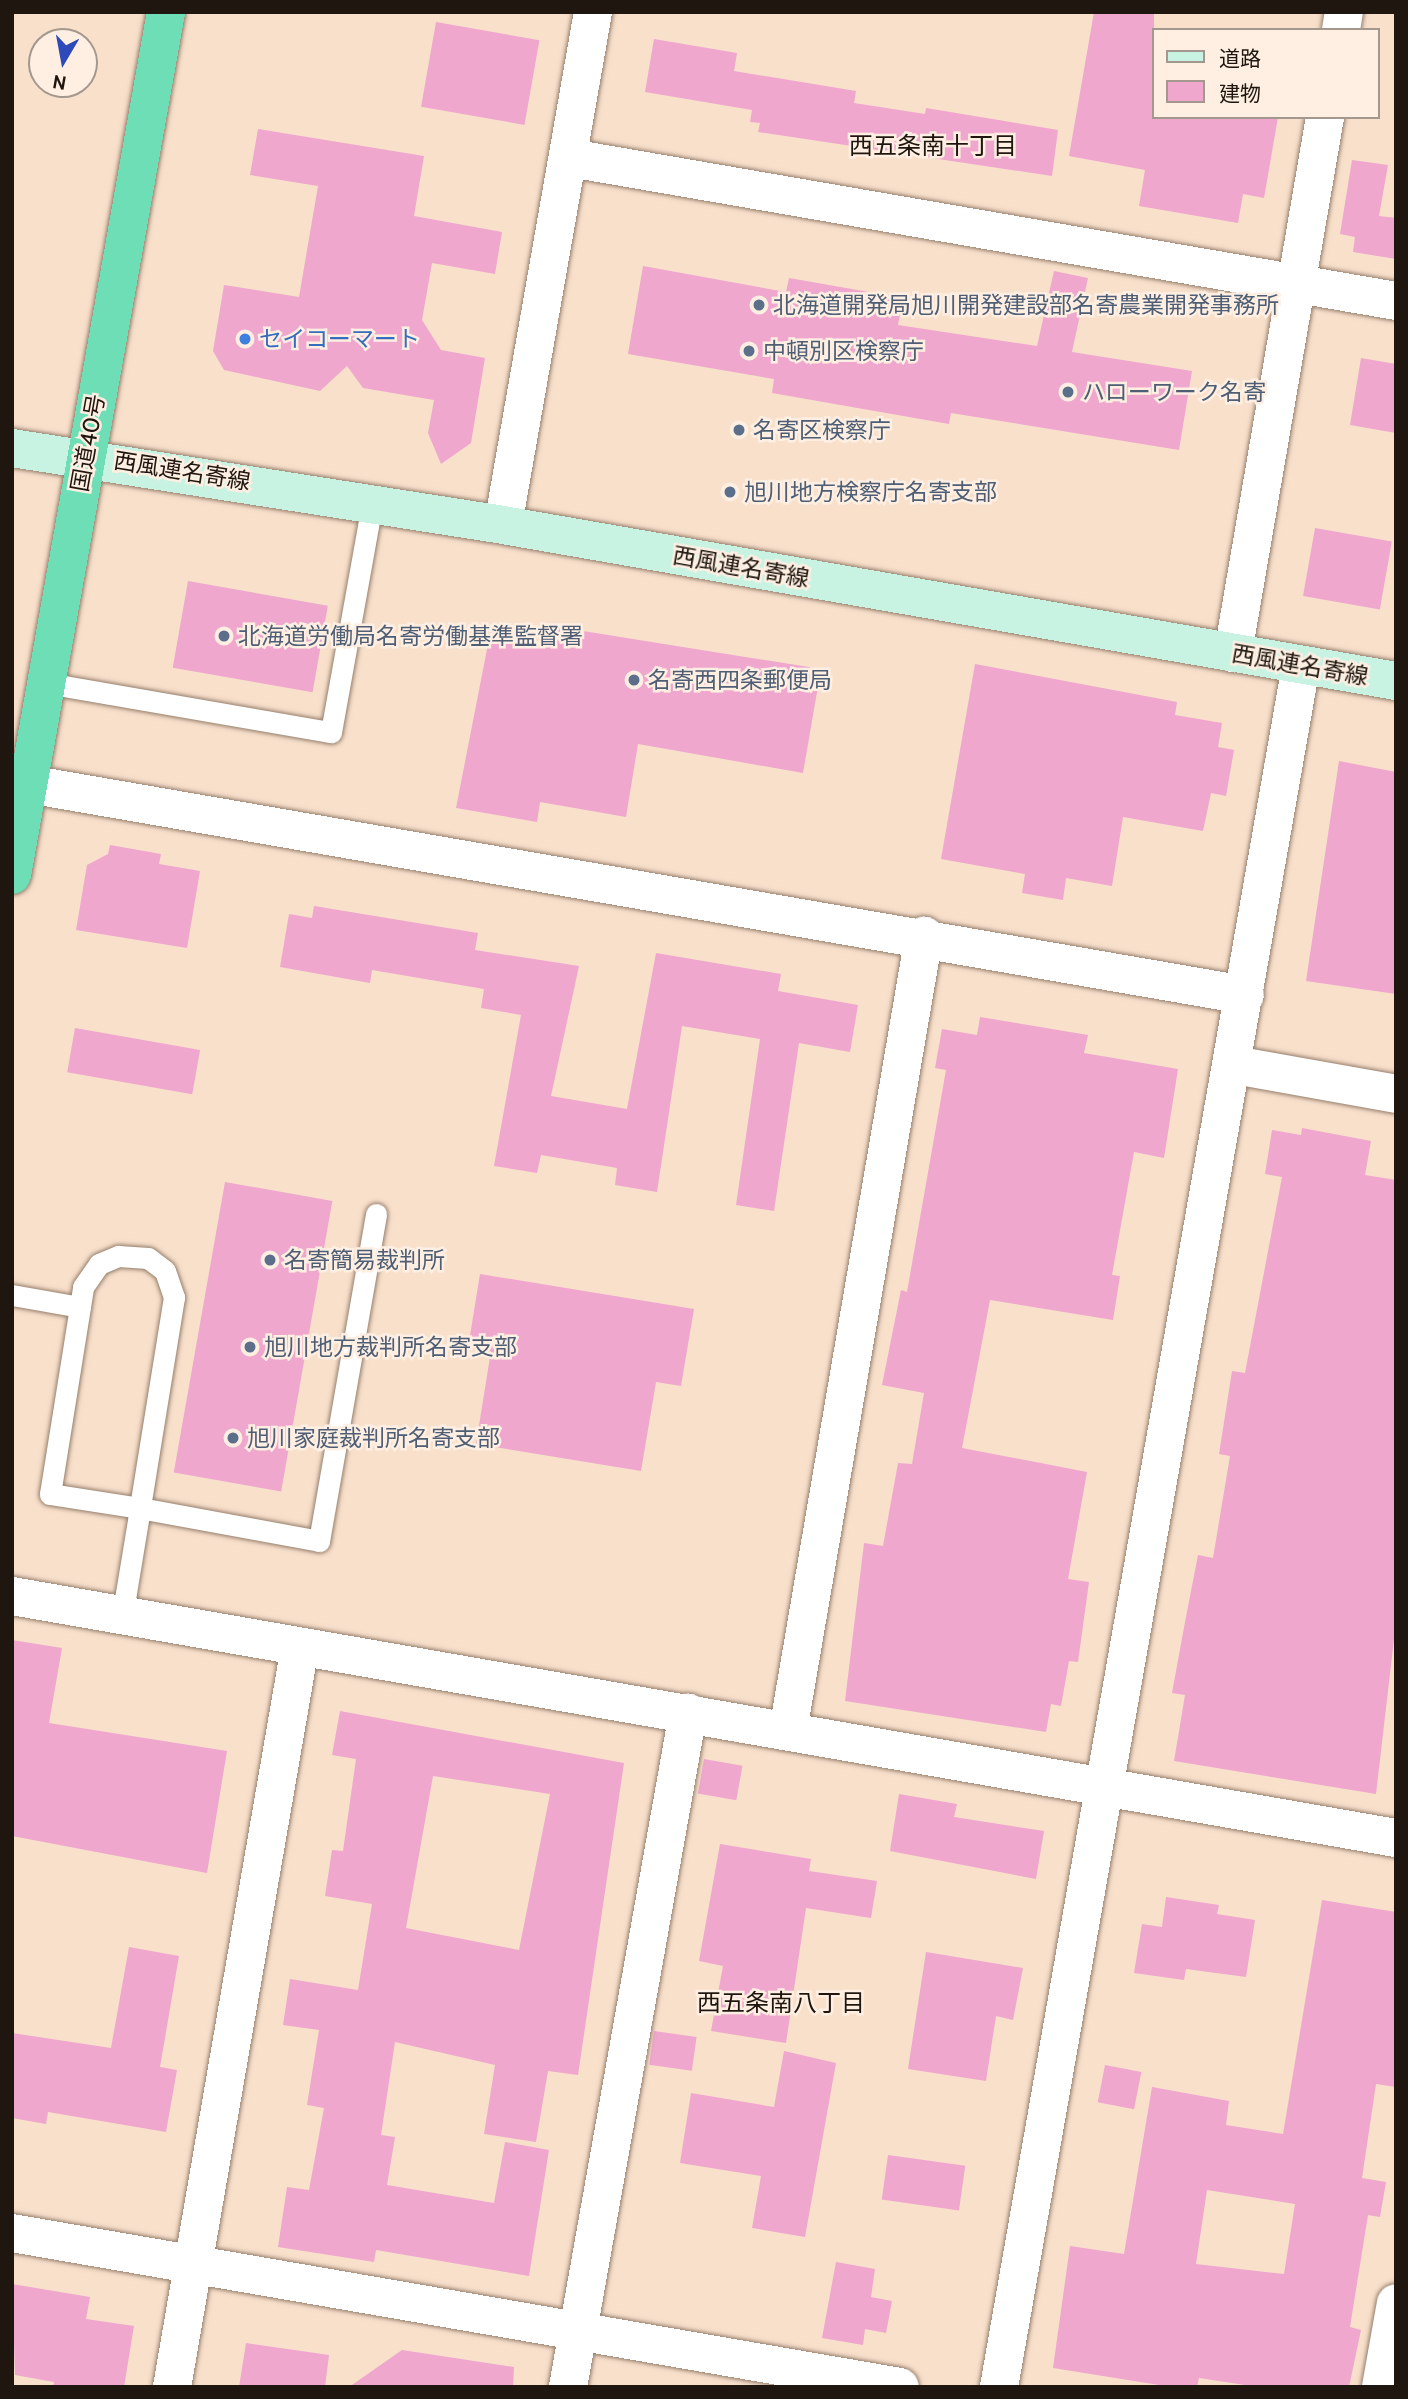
<!DOCTYPE html>
<html>
<head>
<meta charset="utf-8">
<style>
	body { margin:0 }
	#map { position:relative; width:1408px; height:2399px; overflow:hidden; background:#f8e0cb; font-family:Cabin,"Noto Sans JP",sans-serif }
	div>[style] { position:absolute }
	.building>* { inset:0; background:#efa7ce; transform-origin:0 0 }
	.roads { filter:drop-shadow(0 0 2px #957f6c) drop-shadow(0 0 2px #957f6c) }
	.service>* { height:21px; margin:-10.5px; padding:0 10.5px; transform-origin:10.5px; border-radius:10.5px; background:#fff }
	.minor>* { height:38px; margin:-19px; padding:0 19px; transform-origin:19px; border-radius:19px; background:#fff }
	.tertiary>* { height:38px; margin:-19px; padding:0 19px; transform-origin:19px; border-radius:19px; background:#fff }
	.secondary>* { height:38px; margin:-19px; padding:0 19px; transform-origin:19px; border-radius:19px; background:#c8f3e3 }
	.trunk>* { height:38px; margin:-19px; padding:0 19px; transform-origin:19px; border-radius:19px; background:#6edeb6 }
	.dots>* { width:19px; height:19px; translate:-50% -50%; box-sizing:border-box; border:4px solid #feefe2; border-radius:50% }
	span { translate:-50% -50%; white-space:nowrap; text-align:center; line-height:1.15; -webkit-text-stroke:5px #feefe2; paint-order:stroke }
	.service-label { font-size:23px; color:#4e5e75 }
	.left { translate:0 -50%; text-align:left }
	.shop-label { font-size:23px; color:#366cbe }
	.street-label { font-size:23px; color:#1e160f }
	.neighbourhood-label { font-size:24px; color:#1e160f }
	.frame { position:absolute; inset:0; border:14px solid #1e160f; pointer-events:none }
	.legend { position:absolute; left:1152px; top:28px; width:228px; height:91px; box-sizing:border-box; background:#feefe2; border:2px solid #a4988e; margin:0; padding:9px 12px; list-style:none; font-size:21px; color:#1e160f }
	.legend li { display:flex; align-items:center; gap:14px; height:35px }
	.legend b { width:35px; border:2px solid #a4988e }
	.north { position:absolute; left:28px; top:28px; width:70px; height:70px; box-sizing:border-box; background:#feefe2; border:2px solid #a4988e; border-radius:50%; rotate:190deg; font-size:19px; font-weight:700; line-height:28px; text-align:center; color:#1e160f }
	.north::after { content:''; display:block; margin:auto; width:24px; height:32px; background:#2d49ba; clip-path:polygon(50% 0,100% 100%,50% 72%,0 100%) }
</style>
</head>
<body>
<div id="map">
	<div class="building">
		<div style="clip-path:polygon(1094px 12px,1154px 12px,1154px 117px,1278px 117px,1264px 198px,1243px 194px,1238px 223px,1139px 206px,1145px 170px,1069px 156px)"></div>
		<div style="left:436px;top:22px;width:105px;height:86px;rotate:10deg"></div>
		<div style="clip-path:polygon(654px 39px,737px 53px,734px 71px,856px 91px,854px 103px,925px 114px,926px 108px,1058px 130px,1052px 176px,758px 132px,760px 123px,750px 122px,752px 110px,645px 92px)"></div>
		<div style="clip-path:polygon(258px 129px,424px 156px,414px 216px,502px 232px,495px 274px,432px 263px,422px 320px,441px 350px,485px 358px,471px 443px,441px 464px,428px 433px,434px 400px,363px 388px,347px 366px,320px 391px,224px 370px,213px 351px,224px 285px,299px 297px,318px 186px,250px 175px)"></div>
		<div style="clip-path:polygon(1352px 160px,1388px 165px,1379px 216px,1396px 218px,1396px 259px,1353px 252px,1355px 237px,1340px 234px)"></div>
		<div style="clip-path:polygon(643px 266px,786px 292px,789px 278px,903px 298px,898px 325px,1037px 346px,1054px 271px,1088px 278px,1072px 352px,1192px 371px,1179px 450px,951px 413px,949px 424px,772px 393px,774px 379px,628px 354px)"></div>
		<div style="clip-path:polygon(1361px 358px,1396px 364px,1396px 433px,1350px 425px)"></div>
		<div style="left:1315px;top:528px;width:78px;height:69px;rotate:10deg"></div>
		<div style="left:188px;top:581px;width:142px;height:88px;rotate:10deg"></div>
		<div style="clip-path:polygon(558px 627px,821px 669px,803px 773px,638px 744px,626px 817px,540px 802px,537px 822px,456px 808px,489px 639px,544px 648px,546px 636px,556px 637px)"></div>
		<div style="clip-path:polygon(975px 664px,1177px 702px,1175px 715px,1222px 723px,1218px 747px,1234px 750px,1226px 796px,1211px 793px,1203px 831px,1123px 817px,1112px 886px,1066px 878px,1063px 900px,1022px 893px,1025px 874px,941px 859px)"></div>
		<div style="clip-path:polygon(1339px 761px,1396px 772px,1396px 994px,1306px 981px)"></div>
		<div style="clip-path:polygon(110px 845px,161px 854px,159px 864px,200px 871px,187px 948px,76px 930px,87px 865px,108px 854px)"></div>
		<div style="clip-path:polygon(314px 906px,478px 933px,475px 950px,579px 966px,551px 1096px,627px 1109px,656px 953px,781px 974px,778px 991px,858px 1005px,850px 1052px,799px 1043px,774px 1211px,736px 1205px,760px 1039px,682px 1026px,657px 1192px,615px 1185px,617px 1168px,541px 1155px,537px 1173px,494px 1166px,521px 1015px,481px 1008px,484px 989px,372px 970px,370px 983px,280px 967px,289px 914px,312px 918px)"></div>
		<div style="clip-path:polygon(980px 1017px,1088px 1035px,1084px 1053px,1178px 1069px,1164px 1158px,1134px 1152px,1112px 1275px,1120px 1276px,1113px 1320px,990px 1300px,962px 1448px,1087px 1472px,1068px 1579px,1089px 1582px,1078px 1662px,1069px 1661px,1061px 1706px,1051px 1704px,1046px 1732px,845px 1701px,864px 1543px,883px 1546px,898px 1463px,912px 1464px,924px 1393px,882px 1385px,901px 1290px,907px 1292px,946px 1070px,935px 1068px,942px 1029px,977px 1035px)"></div>
		<div style="left:75px;top:1028px;width:127px;height:45px;rotate:10deg"></div>
		<div style="clip-path:polygon(1302px 1128px,1371px 1141px,1365px 1175px,1396px 1180px,1396px 1622px,1376px 1794px,1174px 1761px,1185px 1695px,1172px 1693px,1185px 1622px,1198px 1555px,1213px 1558px,1230px 1456px,1219px 1454px,1232px 1371px,1245px 1373px,1282px 1177px,1265px 1174px,1272px 1130px,1301px 1135px)"></div>
		<div style="left:225px;top:1182px;width:109px;height:295px;rotate:10deg"></div>
		<div style="clip-path:polygon(480px 1274px,694px 1309px,681px 1386px,656px 1382px,641px 1471px,476px 1444px,491px 1351px,468px 1348px)"></div>
		<div style="clip-path:polygon(12px 1640px,62px 1648px,49px 1723px,227px 1751px,207px 1873px,12px 1836px)"></div>
		<div style="clip-path:polygon(evenodd,340px 1711px,624px 1763px,578px 2075px,548px 2071px,536px 2142px,484px 2134px,495px 2065px,395px 2042px,381px 2135px,395px 2137px,387px 2185px,494px 2203px,505px 2142px,549px 2150px,529px 2276px,376px 2250px,374px 2262px,278px 2247px,287px 2187px,309px 2190px,324px 2108px,307px 2105px,319px 2030px,283px 2025px,290px 1979px,358px 1990px,372px 1904px,325px 1896px,332px 1850px,343px 1851px,356px 1759px,332px 1755px,340px 1711px,433px 1776px,550px 1794px,519px 1950px,406px 1928px,433px 1776px)"></div>
		<div style="left:704px;top:1759px;width:39px;height:35px;rotate:10deg"></div>
		<div style="clip-path:polygon(899px 1794px,957px 1804px,954px 1817px,1044px 1831px,1036px 1879px,890px 1851px)"></div>
		<div style="clip-path:polygon(720px 1844px,811px 1859px,809px 1871px,877px 1881px,871px 1918px,806px 1908px,786px 2043px,711px 2031px,723px 1966px,699px 1961px)"></div>
		<div style="clip-path:polygon(1166px 1897px,1219px 1905px,1217px 1914px,1255px 1920px,1246px 1977px,1186px 1969px,1184px 1980px,1134px 1973px,1142px 1924px,1162px 1927px)"></div>
		<div style="clip-path:polygon(evenodd,1322px 1900px,1396px 1912px,1396px 2087px,1376px 2084px,1362px 2178px,1386px 2182px,1380px 2217px,1368px 2215px,1350px 2327px,1361px 2330px,1349px 2387px,1258px 2387px,1199px 2378px,1197px 2387px,1159px 2385px,1053px 2368px,1070px 2246px,1124px 2254px,1152px 2087px,1229px 2101px,1226px 2125px,1283px 2134px,1322px 1900px,1207px 2190px,1295px 2204px,1284px 2274px,1196px 2264px,1207px 2190px)"></div>
		<div style="clip-path:polygon(129px 1947px,179px 1956px,160px 2067px,177px 2070px,166px 2132px,48px 2112px,46px 2124px,12px 2118px,12px 2033px,111px 2048px)"></div>
		<div style="clip-path:polygon(926px 1952px,1023px 1968px,1013px 2020px,996px 2016px,986px 2081px,908px 2069px)"></div>
		<div style="left:654px;top:2031px;width:43px;height:34px;rotate:8deg"></div>
		<div style="clip-path:polygon(784px 2051px,836px 2063px,805px 2237px,752px 2228px,761px 2176px,680px 2163px,691px 2093px,774px 2107px)"></div>
		<div style="left:1105px;top:2065px;width:37px;height:38px;rotate:11deg"></div>
		<div style="left:888px;top:2155px;width:78px;height:45px;rotate:8deg"></div>
		<div style="clip-path:polygon(836px 2262px,875px 2269px,871px 2297px,892px 2301px,886px 2333px,865px 2329px,863px 2345px,822px 2338px)"></div>
		<div style="clip-path:polygon(12px 2284px,90px 2297px,86px 2319px,134px 2326px,124px 2387px,53px 2387px,54px 2382px,15px 2375px)"></div>
		<div style="clip-path:polygon(246px 2343px,329px 2355px,325px 2387px,239px 2387px)"></div>
		<div style="clip-path:polygon(402px 2350px,514px 2367px,513px 2387px,349px 2387px)"></div>
	</div>
	<div class="roads">
		<div class="service">
			<div style="left:46px;top:683px;width:289px;rotate:9.8deg"></div>
			<div style="left:331px;top:732px;width:233px;rotate:-79.8deg"></div>
			<div style="left:118px;top:1256px;width:30px;rotate:4deg"></div>
			<div style="left:148px;top:1258px;width:21px;rotate:37deg"></div>
			<div style="left:165px;top:1271px;width:28px;rotate:71deg"></div>
			<div style="left:174px;top:1297px;width:214px;rotate:99.2deg"></div>
			<div style="left:140px;top:1508px;width:91px;rotate:-171.2deg"></div>
			<div style="left:50px;top:1494px;width:210px;rotate:-80.9deg"></div>
			<div style="left:83px;top:1287px;width:28px;rotate:-55deg"></div>
			<div style="left:99px;top:1264px;width:21px;rotate:-23deg"></div>
			<div style="left:12px;top:1295px;width:69px;rotate:10deg"></div>
			<div style="left:122px;top:1617px;width:110px;rotate:-80.6deg"></div>
			<div style="left:140px;top:1508px;width:182px;rotate:10.4deg"></div>
			<div style="left:319px;top:1541px;width:332px;rotate:-80.1deg"></div>
		</div>
		<div class="minor">
			<div style="left:1341px;top:30px;width:18px;rotate:-81deg"></div>
			<div style="left:570px;top:158px;width:838px;rotate:9.82deg"></div>
			<div style="left:503px;top:525px;width:521px;rotate:-80.05deg"></div>
			<div style="left:1233px;top:653px;width:544px;rotate:-80.26deg"></div>
			<div style="left:28px;top:784px;width:1235px;rotate:9.84deg"></div>
			<div style="left:1234px;top:1065px;width:165px;rotate:10.1deg"></div>
			<div style="left:12px;top:1596px;width:1405px;rotate:9.92deg"></div>
			<div style="left:788px;top:1731px;width:807px;rotate:-80.29deg"></div>
			<div style="left:568px;top:2387px;width:685px;rotate:-79.9deg"></div>
			<div style="left:999px;top:2387px;width:1748px;rotate:-80.05deg"></div>
			<div style="left:1381px;top:2387px;width:85px;rotate:-79.9deg"></div>
		</div>
		<div class="tertiary">
			<div style="left:12px;top:2233px;width:901px;rotate:9.84deg"></div>
			<div style="left:172px;top:2387px;width:751px;rotate:-80.19deg"></div>
		</div>
		<div class="secondary">
			<div style="left:12px;top:448px;width:497px;rotate:8.9deg"></div>
			<div style="left:503px;top:525px;width:907px;rotate:9.91deg"></div>
		</div>
		<div class="trunk">
			<div style="left:12px;top:875px;width:877px;rotate:-79.88deg"></div>
		</div>
	</div>
	<div class="dots">
		<div style="left:759px;top:305px;background:#5c6f8a"></div>
		<div style="left:245px;top:339px;background:#3f7fe0"></div>
		<div style="left:749px;top:351px;background:#5c6f8a"></div>
		<div style="left:1068px;top:392px;background:#5c6f8a"></div>
		<div style="left:739px;top:430px;background:#5c6f8a"></div>
		<div style="left:730px;top:492px;background:#5c6f8a"></div>
		<div style="left:224px;top:636px;background:#5c6f8a"></div>
		<div style="left:634px;top:680px;background:#5c6f8a"></div>
		<div style="left:270px;top:1260px;background:#5c6f8a"></div>
		<div style="left:250px;top:1347px;background:#5c6f8a"></div>
		<div style="left:233px;top:1438px;background:#5c6f8a"></div>
	</div>
	<div class="service-label">
		<span class="left" style="left:773px;top:305px">北海道開発局旭川開発建設部名寄農業開発事務所</span>
		<span class="left" style="left:763px;top:351px">中頓別区検察庁</span>
		<span class="left" style="left:1082px;top:392px">ハローワーク名寄</span>
		<span class="left" style="left:753px;top:430px">名寄区検察庁</span>
		<span class="left" style="left:744px;top:492px">旭川地方検察庁名寄支部</span>
		<span class="left" style="left:238px;top:636px">北海道労働局名寄労働基準監督署</span>
		<span class="left" style="left:648px;top:680px">名寄西四条郵便局</span>
		<span class="left" style="left:284px;top:1260px">名寄簡易裁判所</span>
		<span class="left" style="left:264px;top:1347px">旭川地方裁判所名寄支部</span>
		<span class="left" style="left:247px;top:1438px">旭川家庭裁判所名寄支部</span>
	</div>
	<div class="shop-label">
		<span class="left" style="left:259px;top:339px">セイコーマート</span>
	</div>
	<div class="street-label">
		<span style="left:88px;top:443px;rotate:-80deg">国道40号</span>
		<span style="left:182px;top:471px;rotate:9deg">西風連名寄線</span>
		<span style="left:741px;top:567px;rotate:10deg">西風連名寄線</span>
		<span style="left:1300px;top:665px;rotate:10deg">西風連名寄線</span>
	</div>
	<div class="neighbourhood-label">
		<span style="left:933px;top:146px">西五条南十丁目</span>
		<span style="left:781px;top:2003px">西五条南八丁目</span>
	</div>
	<div class="frame"></div>
	<ul class="legend">
	<li><b style="height:9px;background:#c8f3e3"></b>道路</li>
	<li><b style="height:19px;background:#efa7ce"></b>建物</li>
	</ul>
	<div class="north">N</div>
</div>
</body>
</html>
